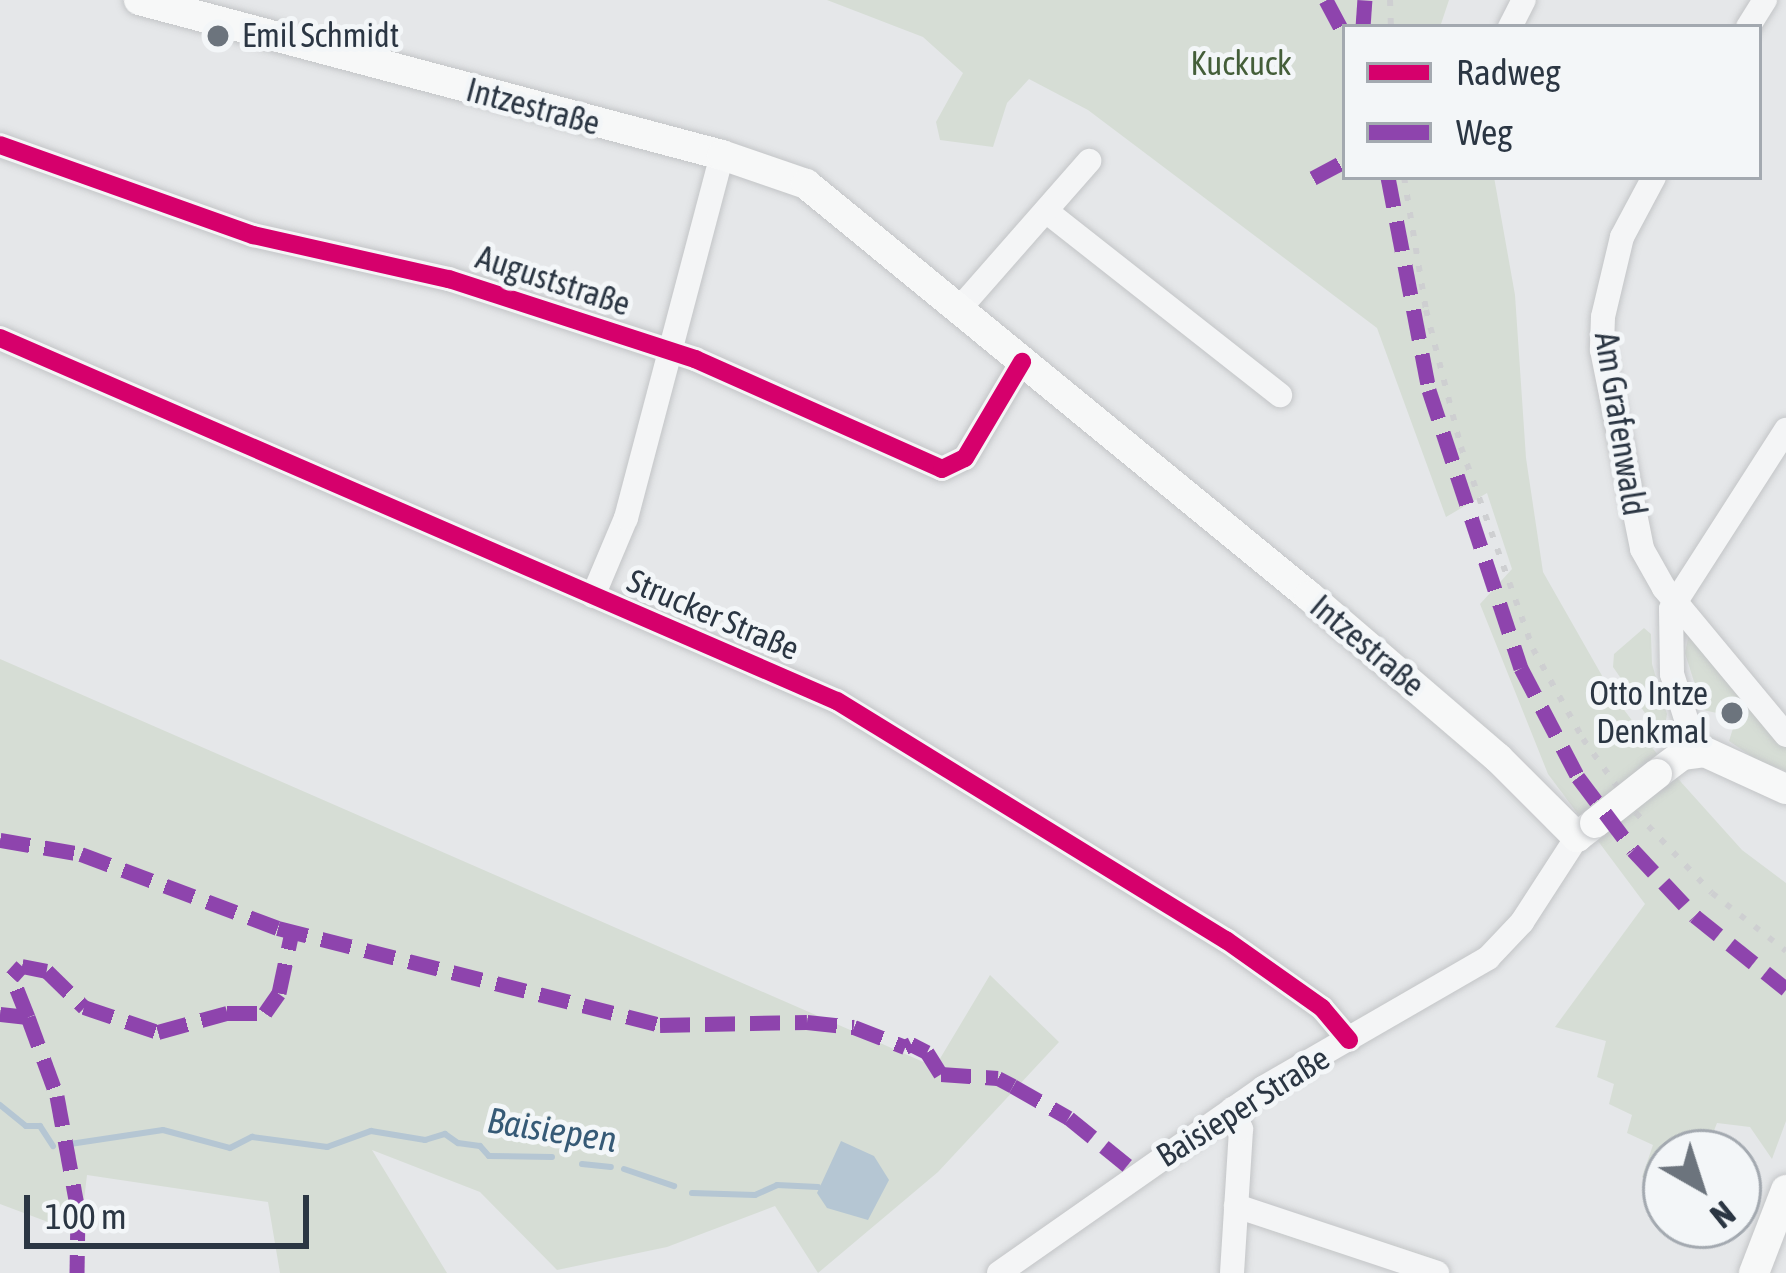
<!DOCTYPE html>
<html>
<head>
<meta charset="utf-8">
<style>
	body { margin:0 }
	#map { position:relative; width:1786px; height:1273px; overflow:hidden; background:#e5e7e9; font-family:"Asap Condensed",sans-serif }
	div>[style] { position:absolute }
	.green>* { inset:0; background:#d6ddd5 }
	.water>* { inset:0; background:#b5c6d3 }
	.stream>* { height:6px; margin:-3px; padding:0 3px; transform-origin:3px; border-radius:3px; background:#b5c6d3 }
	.roads { filter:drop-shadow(0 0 3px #c3c5c7) drop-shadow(0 0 3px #c3c5c7) }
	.minor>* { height:24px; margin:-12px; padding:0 12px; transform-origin:12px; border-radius:12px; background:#f4f5f6 }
	.major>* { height:30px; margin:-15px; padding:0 15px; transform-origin:15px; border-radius:15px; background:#f7f8f8 }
	.rail>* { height:6px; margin-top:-3px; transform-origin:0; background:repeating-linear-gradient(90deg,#cecfd1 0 6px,transparent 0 18px) }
	.bridges { filter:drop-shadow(0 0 3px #c2c4c7) drop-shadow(0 0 3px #c2c4c7) }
	.major-bridge>* { height:30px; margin:-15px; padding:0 15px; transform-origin:15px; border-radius:15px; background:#f7f8f8 }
	.quiet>* { height:15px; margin-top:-7.5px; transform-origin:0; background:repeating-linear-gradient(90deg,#8e44ad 0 30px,transparent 0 45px) }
	.cycleway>* { height:18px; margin:-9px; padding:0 9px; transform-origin:9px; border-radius:9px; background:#d6006c }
	.dots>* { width:33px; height:33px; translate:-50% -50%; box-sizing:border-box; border:6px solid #f3f6f8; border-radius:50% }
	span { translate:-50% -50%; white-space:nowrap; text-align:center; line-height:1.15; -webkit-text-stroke:10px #f3f6f8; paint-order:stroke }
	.poi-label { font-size:33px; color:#2b3643 }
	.left { translate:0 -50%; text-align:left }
	.right { translate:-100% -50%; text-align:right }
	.park-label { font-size:33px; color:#445e39 }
	.street-label { font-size:33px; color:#2b3643 }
	.water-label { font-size:36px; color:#365a76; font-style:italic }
	.legend { position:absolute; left:1342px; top:24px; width:420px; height:156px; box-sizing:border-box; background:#f3f6f8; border:3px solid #a3a9b0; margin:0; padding:15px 21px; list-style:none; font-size:36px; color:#2b3643 }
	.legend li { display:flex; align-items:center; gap:24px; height:60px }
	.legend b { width:60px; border:3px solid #a3a9b0 }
	.north { position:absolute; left:1642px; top:1129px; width:120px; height:120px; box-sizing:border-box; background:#f3f6f8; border:3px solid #a3a9b0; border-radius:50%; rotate:141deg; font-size:33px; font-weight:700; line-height:48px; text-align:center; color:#2b3643 }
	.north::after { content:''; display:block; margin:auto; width:42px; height:54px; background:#6c747d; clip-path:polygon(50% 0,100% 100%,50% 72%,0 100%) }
	.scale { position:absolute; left:24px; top:1195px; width:285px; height:54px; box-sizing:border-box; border:6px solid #2b3643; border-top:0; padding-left:15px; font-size:36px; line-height:42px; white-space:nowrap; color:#2b3643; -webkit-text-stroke:9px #f3f6f8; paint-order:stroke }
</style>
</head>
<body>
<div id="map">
	<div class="green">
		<div style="clip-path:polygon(827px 0,1449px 0,1440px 27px,1345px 27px,1345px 177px,1494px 177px,1515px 295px,1526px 458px,1543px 572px,1613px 695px,1663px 762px,1742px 850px,1786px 883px,1786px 1121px,1772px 1159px,1750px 1127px,1717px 1123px,1705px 1153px,1666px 1153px,1666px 1187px,1642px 1177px,1653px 1145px,1627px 1133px,1632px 1115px,1609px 1104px,1614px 1084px,1597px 1077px,1606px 1041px,1555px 1027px,1645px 904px,1548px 774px,1480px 604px,1512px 569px,1487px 493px,1446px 517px,1377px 328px,1088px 110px,1029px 79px,1007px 103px,993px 147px,940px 140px,936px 122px,963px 73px,923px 37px)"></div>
		<div style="clip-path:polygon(1691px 624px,1786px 747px,1786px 771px,1757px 760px,1729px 741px,1735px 722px,1731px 716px,1703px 710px,1685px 653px)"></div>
		<div style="clip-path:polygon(1644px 628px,1651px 634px,1652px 664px,1667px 714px,1663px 739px,1613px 667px,1614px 654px)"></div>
		<div style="clip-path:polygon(0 659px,935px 1067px,990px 975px,1059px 1042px,938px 1172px,818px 1273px,775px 1206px,667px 1247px,557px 1270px,480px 1192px,372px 1150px,447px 1273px,280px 1273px,268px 1202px,87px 1175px,80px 1234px,0 1204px)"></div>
	</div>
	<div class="water">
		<div style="clip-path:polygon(841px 1141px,874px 1156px,889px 1180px,868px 1220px,827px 1208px,817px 1193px)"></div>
	</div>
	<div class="stream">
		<div style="left:0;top:1105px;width:33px;rotate:39deg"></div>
		<div style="left:26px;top:1126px;width:14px"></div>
		<div style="left:40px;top:1126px;width:24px;rotate:57deg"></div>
		<div style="left:70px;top:1144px;width:94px;rotate:-8.6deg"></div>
		<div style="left:163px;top:1130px;width:69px;rotate:15deg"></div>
		<div style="left:230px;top:1148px;width:25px;rotate:-27deg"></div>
		<div style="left:252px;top:1137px;width:76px;rotate:7.6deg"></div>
		<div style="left:327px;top:1147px;width:47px;rotate:-20deg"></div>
		<div style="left:371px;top:1131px;width:55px;rotate:9.5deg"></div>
		<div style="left:425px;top:1140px;width:21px;rotate:-17deg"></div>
		<div style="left:445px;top:1134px;width:16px;rotate:35deg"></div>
		<div style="left:458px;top:1143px;width:22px;rotate:8deg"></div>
		<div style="left:480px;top:1146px;width:13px;rotate:48deg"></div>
		<div style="left:489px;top:1156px;width:63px;rotate:0.9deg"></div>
		<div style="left:582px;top:1164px;width:29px;rotate:6deg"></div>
		<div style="left:624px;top:1169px;width:53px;rotate:18.8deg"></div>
		<div style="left:692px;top:1193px;width:63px;rotate:1.8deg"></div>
		<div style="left:755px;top:1195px;width:24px;rotate:-24deg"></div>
		<div style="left:777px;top:1185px;width:41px;rotate:2.8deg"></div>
	</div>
	<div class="roads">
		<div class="minor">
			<div style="left:1510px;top:27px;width:30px;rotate:-63deg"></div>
			<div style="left:1748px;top:27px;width:32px;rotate:-58deg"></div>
			<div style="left:0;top:145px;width:269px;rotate:19.6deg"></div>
			<div style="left:253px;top:235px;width:201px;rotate:12.7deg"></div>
			<div style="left:449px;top:279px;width:259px;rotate:18deg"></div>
			<div style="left:695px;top:359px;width:270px;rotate:24deg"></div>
			<div style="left:942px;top:469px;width:25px;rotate:-26deg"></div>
			<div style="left:965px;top:458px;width:112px;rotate:-59.3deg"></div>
			<div style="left:1654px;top:177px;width:68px;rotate:118.1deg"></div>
			<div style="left:1622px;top:237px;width:82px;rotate:103.4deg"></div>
			<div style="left:1603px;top:317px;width:33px;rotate:92deg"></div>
			<div style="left:1602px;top:350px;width:203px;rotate:78.6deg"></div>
			<div style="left:1642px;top:549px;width:45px;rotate:60.6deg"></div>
			<div style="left:1664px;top:588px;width:191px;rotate:50.3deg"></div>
			<div style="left:1046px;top:211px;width:298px;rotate:38.2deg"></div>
			<div style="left:960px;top:308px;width:196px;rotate:-48.7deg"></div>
			<div style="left:0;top:338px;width:912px;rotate:23.45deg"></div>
			<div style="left:837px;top:701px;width:457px;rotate:31.6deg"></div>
			<div style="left:1226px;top:940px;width:118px;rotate:35.3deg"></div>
			<div style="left:1322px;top:1008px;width:42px;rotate:49.8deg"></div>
			<div style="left:593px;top:596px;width:85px;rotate:-67.1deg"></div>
			<div style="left:626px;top:518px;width:375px;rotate:-75.2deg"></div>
			<div style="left:1696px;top:751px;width:81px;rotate:-107.3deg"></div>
			<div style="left:1672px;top:674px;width:65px;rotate:-90.9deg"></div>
			<div style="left:1671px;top:609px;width:213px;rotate:-57.3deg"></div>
			<div style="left:1236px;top:1206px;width:212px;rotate:18.4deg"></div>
			<div style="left:999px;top:1273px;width:322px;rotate:-35deg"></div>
			<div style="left:1263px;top:1088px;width:260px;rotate:-30deg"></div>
			<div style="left:1488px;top:958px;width:50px;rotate:-46.6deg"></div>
			<div style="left:1522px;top:922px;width:101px;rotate:-57.1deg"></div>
			<div style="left:1232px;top:1273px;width:144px;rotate:-86.4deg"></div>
			<div style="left:1241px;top:1129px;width:22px;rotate:-112deg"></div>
		</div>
		<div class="major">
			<div style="left:139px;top:0;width:603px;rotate:14.89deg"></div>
			<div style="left:722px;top:155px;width:89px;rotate:19deg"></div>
			<div style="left:806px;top:184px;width:650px;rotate:39.32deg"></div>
			<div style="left:1309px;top:596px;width:249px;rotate:40.6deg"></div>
			<div style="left:1498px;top:758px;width:112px;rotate:45deg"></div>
			<div style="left:1577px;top:837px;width:23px;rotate:-38deg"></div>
			<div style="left:1657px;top:774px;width:31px;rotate:-37deg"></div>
			<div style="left:1682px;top:755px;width:23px;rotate:-7deg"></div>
			<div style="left:1705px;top:752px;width:89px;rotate:24.6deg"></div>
			<div style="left:1754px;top:1273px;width:89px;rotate:-68.9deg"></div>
		</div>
	</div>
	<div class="rail">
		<div style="left:1390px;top:0;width:27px;rotate:88deg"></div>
		<div style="left:1404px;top:177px;width:135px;rotate:80.6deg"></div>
		<div style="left:1426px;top:310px;width:141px;rotate:75.7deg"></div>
		<div style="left:1461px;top:447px;width:214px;rotate:70.4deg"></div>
		<div style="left:1533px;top:649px;width:103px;rotate:60.9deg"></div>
		<div style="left:1583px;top:739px;width:91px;rotate:54.4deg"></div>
		<div style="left:1636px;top:813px;width:110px;rotate:46.5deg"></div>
		<div style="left:1712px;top:893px;width:94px;rotate:38.1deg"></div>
	</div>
	<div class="bridges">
		<div class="major-bridge">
			<div style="left:1595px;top:823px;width:79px;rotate:-38.3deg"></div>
		</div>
	</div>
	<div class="quiet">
		<div style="left:1326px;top:0;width:40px;rotate:62deg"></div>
		<div style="left:1363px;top:27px;width:27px;rotate:-86deg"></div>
		<div style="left:1388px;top:177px;width:217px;rotate:79.1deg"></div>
		<div style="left:1429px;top:390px;width:293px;rotate:71.7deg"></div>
		<div style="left:1521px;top:668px;width:123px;rotate:62.4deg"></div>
		<div style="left:1578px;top:777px;width:91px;rotate:53deg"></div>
		<div style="left:1633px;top:850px;width:91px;rotate:46.8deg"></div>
		<div style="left:1695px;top:916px;width:117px;rotate:38.7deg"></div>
		<div style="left:1313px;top:178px;width:36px;rotate:-28deg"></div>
		<div style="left:0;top:840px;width:82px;rotate:9.8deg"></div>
		<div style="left:81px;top:854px;width:210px;rotate:20.6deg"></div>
		<div style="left:278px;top:928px;width:394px;rotate:14.2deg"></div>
		<div style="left:660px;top:1025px;width:147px;rotate:-1.2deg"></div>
		<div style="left:807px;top:1022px;width:47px;rotate:6.1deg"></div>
		<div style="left:854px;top:1027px;width:55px;rotate:21.4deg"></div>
		<div style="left:905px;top:1047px;width:7px;rotate:-27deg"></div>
		<div style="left:911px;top:1044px;width:18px;rotate:27deg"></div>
		<div style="left:927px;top:1052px;width:26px;rotate:58deg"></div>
		<div style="left:941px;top:1074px;width:57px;rotate:4deg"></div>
		<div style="left:998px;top:1078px;width:17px;rotate:28deg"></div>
		<div style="left:1013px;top:1086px;width:64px;rotate:29.7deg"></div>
		<div style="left:1069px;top:1118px;width:89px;rotate:39.1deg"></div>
		<div style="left:0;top:1014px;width:28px;rotate:6deg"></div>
		<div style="left:28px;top:1017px;width:84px;rotate:69.8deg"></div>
		<div style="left:57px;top:1096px;width:116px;rotate:79.6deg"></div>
		<div style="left:78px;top:1210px;width:63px;rotate:90.9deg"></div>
		<div style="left:28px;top:1017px;width:43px;rotate:-111.8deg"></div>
		<div style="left:12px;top:977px;width:15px;rotate:-48deg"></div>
		<div style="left:22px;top:966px;width:25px;rotate:11deg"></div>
		<div style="left:47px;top:971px;width:52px;rotate:44.2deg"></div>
		<div style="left:84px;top:1007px;width:78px;rotate:18.7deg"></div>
		<div style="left:158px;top:1032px;width:72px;rotate:-15.4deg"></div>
		<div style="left:227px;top:1013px;width:38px"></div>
		<div style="left:265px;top:1013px;width:24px;rotate:-55deg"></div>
		<div style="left:279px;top:993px;width:62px;rotate:-78deg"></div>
	</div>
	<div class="cycleway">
		<div style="left:0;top:145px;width:269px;rotate:19.6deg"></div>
		<div style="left:253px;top:235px;width:201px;rotate:12.7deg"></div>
		<div style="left:449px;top:279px;width:259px;rotate:18deg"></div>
		<div style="left:695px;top:359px;width:270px;rotate:24deg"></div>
		<div style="left:942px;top:469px;width:25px;rotate:-26deg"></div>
		<div style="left:965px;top:458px;width:112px;rotate:-59.3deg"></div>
		<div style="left:0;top:338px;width:912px;rotate:23.45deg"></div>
		<div style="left:837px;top:701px;width:457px;rotate:31.6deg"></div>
		<div style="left:1226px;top:940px;width:118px;rotate:35.3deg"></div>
		<div style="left:1322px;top:1008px;width:42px;rotate:49.8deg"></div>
	</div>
	<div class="dots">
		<div style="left:218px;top:36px;background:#6c747d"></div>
		<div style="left:1732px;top:713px;background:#6c747d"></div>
	</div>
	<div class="poi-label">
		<span class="left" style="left:242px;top:36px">Emil Schmidt</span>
		<span class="right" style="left:1708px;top:713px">Otto Intze<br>Denkmal</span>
	</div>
	<div class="park-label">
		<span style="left:1241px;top:64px">Kuckuck</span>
	</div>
	<div class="street-label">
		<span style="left:533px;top:107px;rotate:15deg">Intzestraße</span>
		<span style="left:553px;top:281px;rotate:18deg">Auguststraße</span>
		<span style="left:1620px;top:424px;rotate:81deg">Am Grafenwald</span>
		<span style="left:713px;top:615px;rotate:23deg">Strucker Straße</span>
		<span style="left:1367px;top:646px;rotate:40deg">Intzestraße</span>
		<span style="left:1243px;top:1107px;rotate:-32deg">Baisieper Straße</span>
	</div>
	<div class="water-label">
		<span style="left:552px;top:1130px;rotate:9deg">Baisiepen</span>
	</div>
	<ul class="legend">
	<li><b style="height:15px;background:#d6006c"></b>Radweg</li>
	<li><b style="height:15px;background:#8e44ad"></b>Weg</li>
	</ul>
	<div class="north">N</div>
	<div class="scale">100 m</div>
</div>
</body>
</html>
